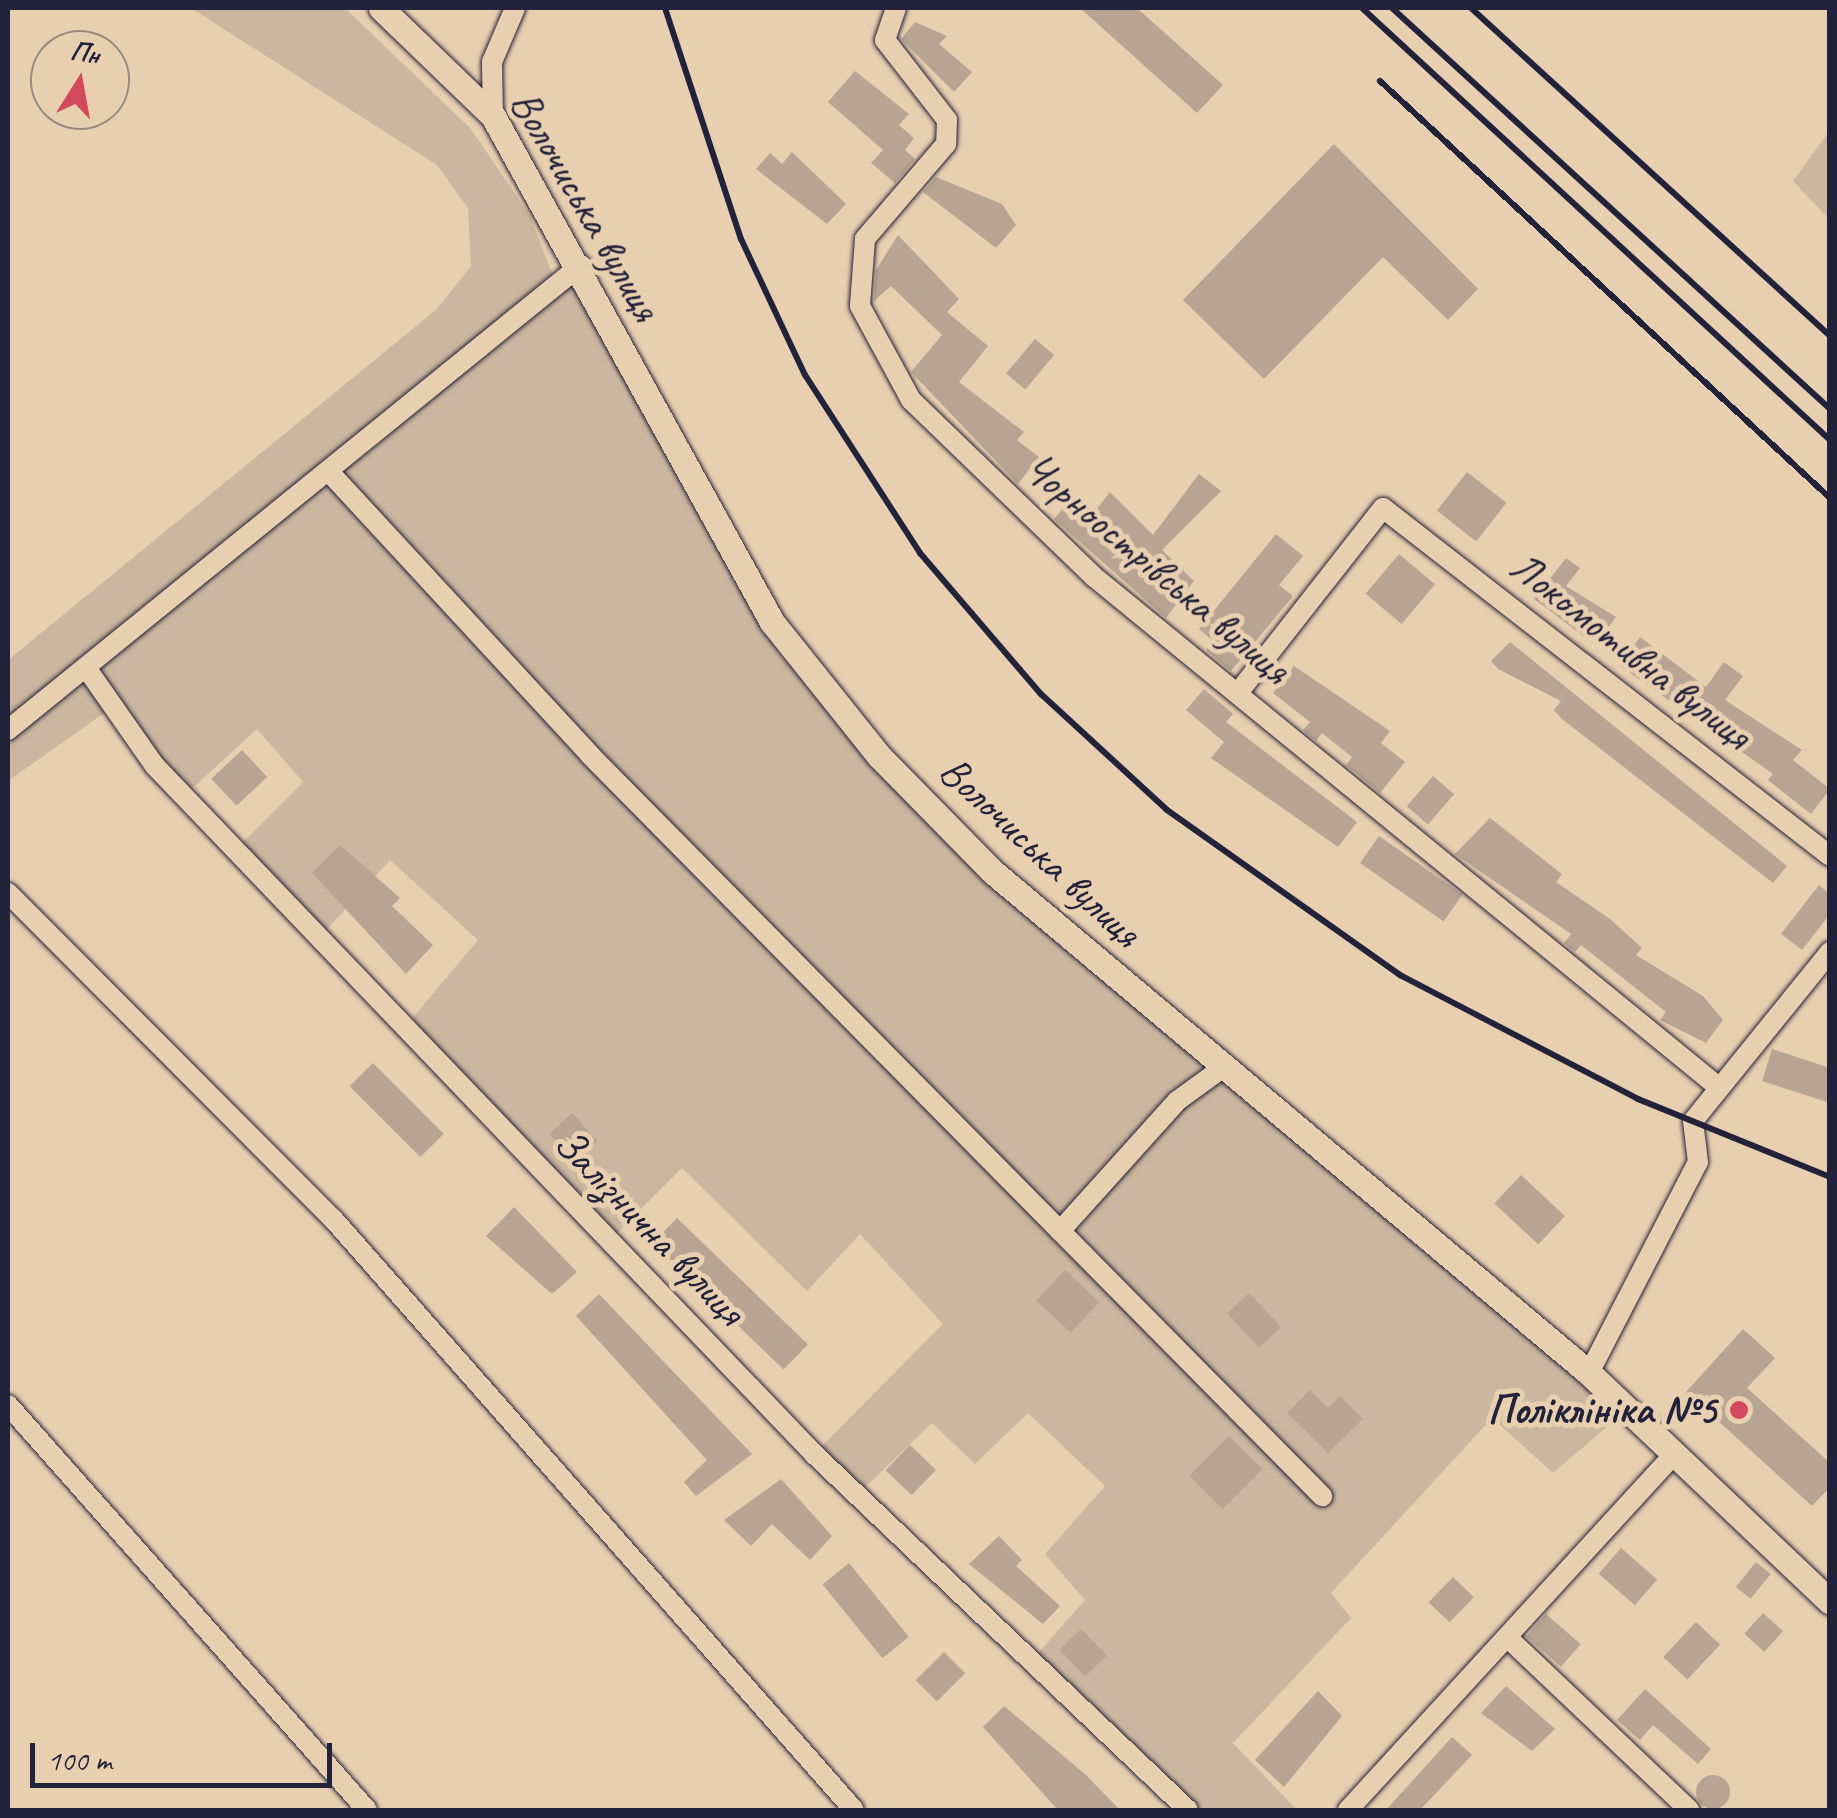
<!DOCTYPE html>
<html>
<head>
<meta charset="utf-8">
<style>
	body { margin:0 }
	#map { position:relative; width:1837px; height:1818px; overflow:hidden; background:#e8cfb0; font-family:Caveat,sans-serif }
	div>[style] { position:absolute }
	.green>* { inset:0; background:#cbb69f }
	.building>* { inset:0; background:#b7a493; transform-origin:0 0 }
	.round { border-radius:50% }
	.roads { filter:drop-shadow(0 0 2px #22223b) drop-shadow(0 0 2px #22223b) }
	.minor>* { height:20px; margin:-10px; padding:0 10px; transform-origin:10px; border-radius:10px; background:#e8cfb0 }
	.major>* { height:25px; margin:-12.5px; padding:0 12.5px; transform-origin:12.5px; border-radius:12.5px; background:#e8cfb0 }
	.rail>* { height:6px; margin:-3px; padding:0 3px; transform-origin:3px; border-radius:3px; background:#22223b }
	.dots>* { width:28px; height:28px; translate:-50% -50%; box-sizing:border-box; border:5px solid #e8cfb0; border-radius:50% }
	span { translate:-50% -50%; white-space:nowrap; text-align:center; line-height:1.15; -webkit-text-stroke:10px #e8cfb0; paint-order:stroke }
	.street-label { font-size:42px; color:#22223b }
	.poi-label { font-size:42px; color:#22223b; font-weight:700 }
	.right { translate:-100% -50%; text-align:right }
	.frame { position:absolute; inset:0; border:10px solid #22223b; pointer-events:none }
	.north { position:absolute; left:30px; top:30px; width:100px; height:100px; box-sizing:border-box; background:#e8cfb0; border:2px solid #998a81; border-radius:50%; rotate:11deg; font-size:28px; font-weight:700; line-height:40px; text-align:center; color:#22223b }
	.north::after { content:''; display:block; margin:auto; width:35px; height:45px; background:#d1495b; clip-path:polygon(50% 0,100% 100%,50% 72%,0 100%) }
	.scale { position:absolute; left:30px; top:1743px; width:302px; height:45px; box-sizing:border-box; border:5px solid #22223b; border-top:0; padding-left:12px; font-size:30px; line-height:35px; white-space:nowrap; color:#22223b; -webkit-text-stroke:8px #e8cfb0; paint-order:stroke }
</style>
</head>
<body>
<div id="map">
	<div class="green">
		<div style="clip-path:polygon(191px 8px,345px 8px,471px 129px,530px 216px,557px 286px,581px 265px,728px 548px,879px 756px,1628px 1409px,1553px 1473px,1492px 1418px,1331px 1593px,1351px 1618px,1233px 1743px,1297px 1810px,1188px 1810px,1033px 1659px,1085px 1600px,1045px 1554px,1105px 1486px,1028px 1413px,975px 1464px,932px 1423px,856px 1496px,814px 1454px,943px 1324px,860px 1234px,807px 1291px,682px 1168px,610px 1240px,405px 1027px,478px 940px,390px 860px,319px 938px,235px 850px,303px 782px,257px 729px,184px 796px,114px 706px,8px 781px,8px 660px,437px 309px,471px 266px,468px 208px,437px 165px)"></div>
		<div style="clip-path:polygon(1828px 133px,1830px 134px,1829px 219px,1793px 181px)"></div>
	</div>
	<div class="building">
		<div style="clip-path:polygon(1080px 8px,1137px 8px,1223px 85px,1197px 113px)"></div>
		<div style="clip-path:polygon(915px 22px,947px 36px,939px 44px,972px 72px,954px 92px,901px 39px)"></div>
		<div style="clip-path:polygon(855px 71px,909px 114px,899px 125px,914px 138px,905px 150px,915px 159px,895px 183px,871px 163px,883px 150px,828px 102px)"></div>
		<div style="clip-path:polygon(1334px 144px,1478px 289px,1448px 320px,1383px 257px,1264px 379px,1183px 300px)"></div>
		<div style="clip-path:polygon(792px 152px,846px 204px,827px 224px,756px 169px,770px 153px,782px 164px)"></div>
		<div style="clip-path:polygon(936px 177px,1002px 204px,1016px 225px,996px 248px,923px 192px)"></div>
		<div style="clip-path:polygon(898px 235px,959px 299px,947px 312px,988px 346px,959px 382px,1024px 432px,1017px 440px,1039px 457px,1018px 484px,911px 372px,942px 335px,891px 286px,874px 301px,876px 270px)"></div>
		<div style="left:1035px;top:339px;width:25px;height:45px;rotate:40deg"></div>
		<div style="left:1467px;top:472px;width:50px;height:49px;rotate:38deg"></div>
		<div style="clip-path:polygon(1199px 474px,1221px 491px,1162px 550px,1194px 581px,1166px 618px,1054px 519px,1074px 495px,1095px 511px,1110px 492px,1153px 535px)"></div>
		<div style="clip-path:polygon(1276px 534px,1303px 556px,1279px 585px,1293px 596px,1231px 671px,1206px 650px,1213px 641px,1199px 629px)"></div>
		<div style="left:1399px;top:554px;width:47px;height:52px;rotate:40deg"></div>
		<div style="clip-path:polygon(1566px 558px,1580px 568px,1566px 586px,1616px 617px,1603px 635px,1594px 628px,1586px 638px,1534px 599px)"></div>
		<div style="clip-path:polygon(1640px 637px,1706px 687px,1724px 662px,1743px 676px,1725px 700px,1802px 750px,1793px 760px,1830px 789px,1811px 814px,1768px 780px,1773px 774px,1619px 665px)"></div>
		<div style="clip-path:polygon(1510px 642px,1787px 866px,1773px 883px,1562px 719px,1554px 710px,1561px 701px,1498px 669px,1491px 661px)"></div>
		<div style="clip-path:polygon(1294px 666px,1390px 731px,1381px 743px,1405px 762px,1380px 793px,1346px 765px,1352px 757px,1322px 733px,1316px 741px,1303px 730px,1310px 722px,1273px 693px)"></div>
		<div style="clip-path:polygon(1204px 689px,1233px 714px,1226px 722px,1357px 822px,1338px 847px,1211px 758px,1224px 742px,1186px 710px)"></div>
		<div style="left:242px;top:750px;width:37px;height:42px;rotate:47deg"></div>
		<div style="left:1433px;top:776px;width:28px;height:40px;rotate:41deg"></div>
		<div style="clip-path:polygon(1490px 818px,1562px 874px,1556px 882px,1610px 919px,1642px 948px,1636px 955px,1703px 996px,1723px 1020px,1706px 1043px,1660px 1020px,1666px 1012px,1581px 945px,1575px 952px,1564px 943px,1571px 934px,1455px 854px)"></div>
		<div style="left:1379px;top:836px;width:102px;height:33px;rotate:35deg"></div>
		<div style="clip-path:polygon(340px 845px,400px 898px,392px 906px,433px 945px,406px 974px,312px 873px)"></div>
		<div style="clip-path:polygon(1819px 885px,1830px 894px,1830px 914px,1802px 950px,1781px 934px)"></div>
		<div style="clip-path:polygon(1772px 1049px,1830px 1068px,1830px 1103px,1762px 1081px)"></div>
		<div style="left:373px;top:1063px;width:100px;height:33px;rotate:45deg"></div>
		<div style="left:572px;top:1113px;width:38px;height:31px;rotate:48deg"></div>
		<div style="left:1521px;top:1175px;width:60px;height:39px;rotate:43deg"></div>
		<div style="clip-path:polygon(514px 1207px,577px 1272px,552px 1294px,486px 1236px)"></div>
		<div style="left:677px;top:1218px;width:182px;height:35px;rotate:44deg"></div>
		<div style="left:1065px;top:1270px;width:47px;height:42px;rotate:43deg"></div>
		<div style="left:1249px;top:1293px;width:47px;height:30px;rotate:47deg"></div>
		<div style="clip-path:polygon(599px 1294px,752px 1454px,696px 1496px,684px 1482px,707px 1460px,576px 1316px)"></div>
		<div style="clip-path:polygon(1743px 1329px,1775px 1358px,1747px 1388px,1830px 1463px,1830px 1487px,1812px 1506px,1686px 1392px)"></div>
		<div style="clip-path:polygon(1310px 1390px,1328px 1408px,1340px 1396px,1363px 1419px,1328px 1453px,1287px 1413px)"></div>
		<div style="left:1229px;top:1436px;width:47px;height:56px;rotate:45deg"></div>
		<div style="left:910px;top:1445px;width:36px;height:35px;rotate:44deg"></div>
		<div style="clip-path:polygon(781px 1479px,832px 1536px,810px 1560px,772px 1524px,751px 1546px,724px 1520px)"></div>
		<div style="clip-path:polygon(999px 1536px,1022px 1560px,1016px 1566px,1060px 1606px,1043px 1624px,969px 1564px)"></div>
		<div style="left:1621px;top:1548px;width:48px;height:34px;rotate:41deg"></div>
		<div style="left:1756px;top:1562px;width:19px;height:32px;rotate:39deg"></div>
		<div style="left:849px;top:1563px;width:95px;height:34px;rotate:51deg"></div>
		<div style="left:1453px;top:1577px;width:29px;height:35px;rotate:44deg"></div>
		<div style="left:1763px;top:1613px;width:27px;height:28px;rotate:42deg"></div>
		<div style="left:1546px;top:1614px;width:46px;height:30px;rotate:41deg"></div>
		<div style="left:1696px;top:1622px;width:33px;height:48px;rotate:43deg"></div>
		<div style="left:1081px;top:1629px;width:37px;height:30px;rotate:46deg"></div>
		<div style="left:944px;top:1652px;width:30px;height:40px;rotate:45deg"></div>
		<div style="clip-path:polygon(1506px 1686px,1555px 1729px,1532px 1751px,1481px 1713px)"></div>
		<div style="clip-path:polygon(1645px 1689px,1711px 1749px,1698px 1764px,1653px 1725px,1640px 1740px,1617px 1720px)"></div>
		<div style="clip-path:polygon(1318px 1691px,1342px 1716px,1284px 1787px,1255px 1760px)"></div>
		<div style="clip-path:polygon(1004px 1706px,1086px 1775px,1120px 1810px,1058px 1810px,983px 1727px)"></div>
		<div style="clip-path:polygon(1452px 1737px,1472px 1755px,1420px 1810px,1386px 1810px)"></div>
		<div class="round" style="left:1696px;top:1775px;width:34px;height:34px"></div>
	</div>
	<div class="roads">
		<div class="minor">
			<div style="left:896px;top:8px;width:34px;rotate:109deg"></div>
			<div style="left:885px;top:40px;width:101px;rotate:52.2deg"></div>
			<div style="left:947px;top:120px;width:24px;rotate:92deg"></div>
			<div style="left:946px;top:144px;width:125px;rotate:130.5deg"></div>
			<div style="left:865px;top:239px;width:67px;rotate:94.3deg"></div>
			<div style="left:860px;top:306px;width:107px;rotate:61.5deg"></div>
			<div style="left:911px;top:400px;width:253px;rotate:44deg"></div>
			<div style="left:1093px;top:576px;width:804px;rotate:39.25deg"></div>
			<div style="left:493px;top:116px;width:54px;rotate:-91.1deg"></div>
			<div style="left:492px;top:62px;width:59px;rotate:-66.9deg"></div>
			<div style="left:331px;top:474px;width:382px;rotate:47.3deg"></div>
			<div style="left:590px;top:755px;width:1042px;rotate:45.35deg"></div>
			<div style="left:87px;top:669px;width:118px;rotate:55deg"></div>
			<div style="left:155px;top:766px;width:953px;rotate:46.23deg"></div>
			<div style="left:814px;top:1454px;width:516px;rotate:43.59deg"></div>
			<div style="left:1241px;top:689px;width:230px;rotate:-51.9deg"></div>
			<div style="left:1383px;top:508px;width:566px;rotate:37.9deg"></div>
			<div style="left:8px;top:730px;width:738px;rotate:-39.06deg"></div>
			<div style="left:8px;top:893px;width:462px;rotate:45.1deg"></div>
			<div style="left:334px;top:1220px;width:786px;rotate:48.61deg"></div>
			<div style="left:1060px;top:1231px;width:175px;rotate:-48deg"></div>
			<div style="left:1177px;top:1101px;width:54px;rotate:-36deg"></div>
			<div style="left:1589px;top:1373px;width:237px;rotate:-62.7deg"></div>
			<div style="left:1698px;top:1162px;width:41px;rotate:-97deg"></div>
			<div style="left:1693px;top:1121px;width:218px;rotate:-51deg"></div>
			<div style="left:8px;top:1405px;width:541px;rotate:48.45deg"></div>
			<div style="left:1508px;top:1638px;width:250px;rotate:43.5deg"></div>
			<div style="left:1348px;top:1810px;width:483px;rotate:-47.5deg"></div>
		</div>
		<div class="major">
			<div style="left:381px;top:8px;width:156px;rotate:44deg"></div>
			<div style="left:493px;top:116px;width:578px;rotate:61.13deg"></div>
			<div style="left:772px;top:622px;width:171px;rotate:51.4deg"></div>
			<div style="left:879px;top:756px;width:163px;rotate:45.5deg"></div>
			<div style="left:993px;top:872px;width:779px;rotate:40.05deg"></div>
			<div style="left:1589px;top:1373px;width:332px;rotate:43.5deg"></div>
		</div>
	</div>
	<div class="rail">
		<div style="left:665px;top:8px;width:243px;rotate:71.8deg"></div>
		<div style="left:741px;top:239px;width:150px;rotate:64.8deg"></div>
		<div style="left:805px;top:375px;width:212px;rotate:57.1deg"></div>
		<div style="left:920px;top:553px;width:186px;rotate:49.4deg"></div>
		<div style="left:1041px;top:694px;width:171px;rotate:42.6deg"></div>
		<div style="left:1167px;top:810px;width:286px;rotate:35.3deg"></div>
		<div style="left:1400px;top:975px;width:268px;rotate:27.5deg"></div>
		<div style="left:1638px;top:1099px;width:207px;rotate:22.1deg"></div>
		<div style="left:1362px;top:8px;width:637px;rotate:42.71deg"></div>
		<div style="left:1392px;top:8px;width:594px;rotate:42.47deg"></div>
		<div style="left:1471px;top:8px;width:486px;rotate:42.4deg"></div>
		<div style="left:1380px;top:81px;width:614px;rotate:42.82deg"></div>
	</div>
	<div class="dots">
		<div style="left:1739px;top:1410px;background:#d1495b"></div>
	</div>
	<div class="street-label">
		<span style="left:585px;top:206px;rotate:60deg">Волочиська вулиця</span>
		<span style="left:1157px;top:569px;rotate:40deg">Чорноострівська вулиця</span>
		<span style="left:1630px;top:651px;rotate:38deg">Локомотивна вулиця</span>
		<span style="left:1040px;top:852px;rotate:43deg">Волочиська вулиця</span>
		<span style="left:649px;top:1227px;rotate:46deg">Залізнична вулиця</span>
	</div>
	<div class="poi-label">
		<span class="right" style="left:1716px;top:1410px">Поліклініка №5</span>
	</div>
	<div class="frame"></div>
	<div class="north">Пн</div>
	<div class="scale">100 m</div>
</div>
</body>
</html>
